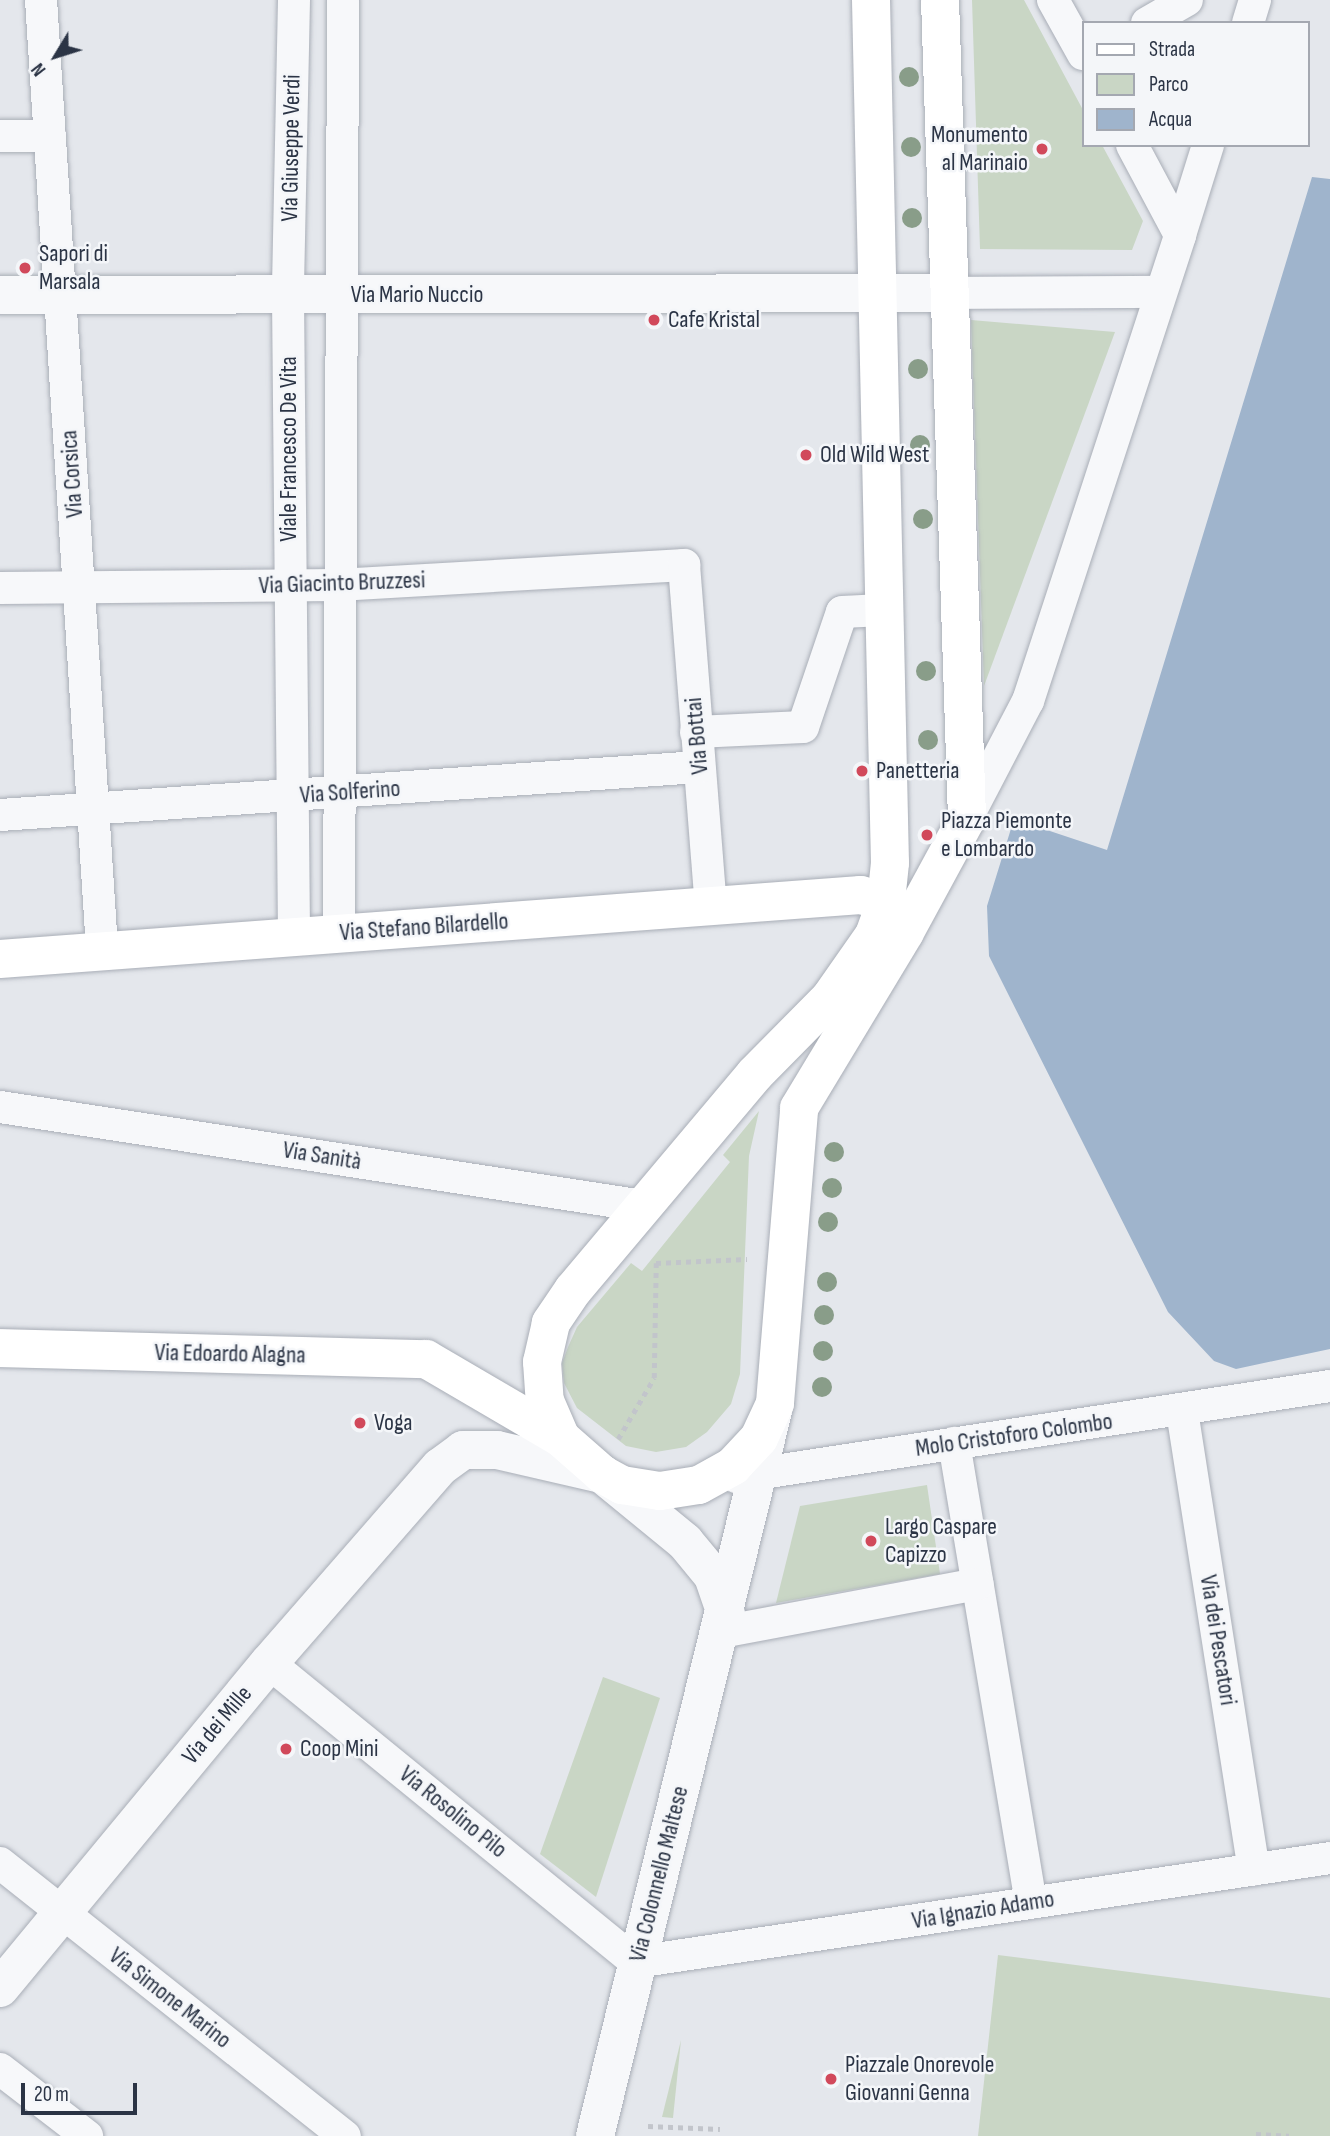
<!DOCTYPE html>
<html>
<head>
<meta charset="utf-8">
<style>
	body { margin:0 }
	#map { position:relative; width:1330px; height:2136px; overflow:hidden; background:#e4e7ec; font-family:"Sofia Sans Condensed",sans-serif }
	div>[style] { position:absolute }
	.green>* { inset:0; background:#c9d6c5 }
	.water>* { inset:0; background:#9fb4cc }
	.path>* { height:4.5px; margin-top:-2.25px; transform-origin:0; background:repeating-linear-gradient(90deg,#c2c5cb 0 5px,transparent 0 10px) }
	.roads { filter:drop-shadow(0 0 2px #a9aeb7) drop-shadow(0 0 2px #a9aeb7) }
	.minor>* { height:32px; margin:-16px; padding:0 16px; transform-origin:16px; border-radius:16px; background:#f7f8fa }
	.tertiary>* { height:38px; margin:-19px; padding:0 19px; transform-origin:19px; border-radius:19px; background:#f7f8fa }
	.secondary>* { height:38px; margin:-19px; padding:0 19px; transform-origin:19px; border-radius:19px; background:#fff }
	.trees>* { width:20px; height:20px; margin:-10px; border-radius:50%; background:#899d89 }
	.dots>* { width:19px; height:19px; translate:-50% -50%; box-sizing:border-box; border:4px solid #f4f6f9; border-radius:50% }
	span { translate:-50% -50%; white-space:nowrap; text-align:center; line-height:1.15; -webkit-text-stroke:5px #f4f6f9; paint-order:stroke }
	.poi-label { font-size:24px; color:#2b3445 }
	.right { translate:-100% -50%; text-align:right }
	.left { translate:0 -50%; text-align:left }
	.street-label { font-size:24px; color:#2b3445 }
	.legend { position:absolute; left:1082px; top:21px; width:228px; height:126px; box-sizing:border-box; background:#f4f6f9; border:2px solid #a4a8b1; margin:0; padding:9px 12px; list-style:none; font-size:21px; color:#2b3445 }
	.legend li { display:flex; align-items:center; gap:14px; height:35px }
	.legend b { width:35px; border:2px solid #a4a8b1 }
	.north { position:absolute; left:21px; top:21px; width:70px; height:70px; -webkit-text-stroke:5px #f4f6f9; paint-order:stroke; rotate:232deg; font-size:19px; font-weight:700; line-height:28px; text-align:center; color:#2b3445 }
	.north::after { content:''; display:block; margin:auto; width:24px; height:32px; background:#2b3445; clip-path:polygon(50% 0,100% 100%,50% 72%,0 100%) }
	.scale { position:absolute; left:21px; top:2083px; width:116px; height:32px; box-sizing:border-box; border:4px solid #2b3445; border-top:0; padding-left:9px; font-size:21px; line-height:24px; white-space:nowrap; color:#2b3445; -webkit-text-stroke:5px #f4f6f9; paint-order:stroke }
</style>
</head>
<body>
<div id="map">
	<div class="green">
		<div style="clip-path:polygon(972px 0,1024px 0,1083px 110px,1083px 145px,1102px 145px,1143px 221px,1132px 250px,980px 249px)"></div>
		<div style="clip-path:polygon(971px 320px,1115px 332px,984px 686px)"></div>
		<div style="clip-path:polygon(759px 1111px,749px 1156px,740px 1374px,731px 1404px,707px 1432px,686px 1447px,656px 1452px,626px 1446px,577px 1408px,564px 1383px,562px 1363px,568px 1347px,577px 1327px,631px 1263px,642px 1271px,730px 1162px,723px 1155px)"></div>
		<div style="clip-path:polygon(927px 1485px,940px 1574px,776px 1603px,800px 1506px)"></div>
		<div style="clip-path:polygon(603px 1677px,660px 1698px,596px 1897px,540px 1854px)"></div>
		<div style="clip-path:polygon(998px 1955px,1330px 1998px,1330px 2136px,978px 2136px)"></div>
		<div style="clip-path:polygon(681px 2040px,673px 2118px,662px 2117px)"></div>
	</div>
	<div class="water">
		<div style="clip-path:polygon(1312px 177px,1330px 179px,1330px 1349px,1236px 1369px,1214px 1361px,1168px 1312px,989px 956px,987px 906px,1014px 819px,1107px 850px)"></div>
	</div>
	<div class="path">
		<div style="left:618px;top:1439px;width:71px;rotate:-59.5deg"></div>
		<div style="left:654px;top:1378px;width:115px;rotate:-89deg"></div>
		<div style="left:656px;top:1263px;width:91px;rotate:-2.5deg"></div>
		<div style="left:648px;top:2126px;width:72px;rotate:2.4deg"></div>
		<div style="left:1256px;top:2134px;width:33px;rotate:3deg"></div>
	</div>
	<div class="roads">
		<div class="minor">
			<div style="left:41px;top:0;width:951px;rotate:86.32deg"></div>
			<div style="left:294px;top:0;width:296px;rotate:91.2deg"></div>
			<div style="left:288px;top:296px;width:641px;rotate:89.46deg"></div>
			<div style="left:1053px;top:0;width:62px;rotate:60.9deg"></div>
			<div style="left:1147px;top:23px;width:46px;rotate:-29.9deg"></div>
			<div style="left:1248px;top:23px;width:24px;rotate:-73deg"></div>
			<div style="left:0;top:136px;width:50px"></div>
			<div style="left:1180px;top:235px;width:94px;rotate:-72.7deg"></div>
			<div style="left:950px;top:293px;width:211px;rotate:-0.3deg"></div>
			<div style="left:0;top:588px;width:338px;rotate:-0.5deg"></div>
			<div style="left:338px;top:585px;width:347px;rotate:-3.3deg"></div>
			<div style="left:684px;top:565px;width:342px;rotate:85.5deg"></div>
			<div style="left:696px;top:732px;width:107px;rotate:-2.7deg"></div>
			<div style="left:803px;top:727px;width:121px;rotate:-71.3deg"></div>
			<div style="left:842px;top:612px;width:41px;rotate:-2.8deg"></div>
			<div style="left:0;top:815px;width:701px;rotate:-3.93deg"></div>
			<div style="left:967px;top:818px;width:132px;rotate:-62.5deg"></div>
			<div style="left:1028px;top:701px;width:490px;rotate:-71.9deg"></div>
			<div style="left:1180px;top:235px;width:102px;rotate:-118.1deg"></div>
			<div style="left:339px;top:933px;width:933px;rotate:-89.75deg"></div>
			<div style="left:0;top:1107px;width:651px;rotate:8.75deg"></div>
			<div style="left:1182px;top:1411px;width:464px;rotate:81.1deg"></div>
			<div style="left:954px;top:1443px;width:466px;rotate:80.5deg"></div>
			<div style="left:736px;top:1477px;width:601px;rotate:-8.71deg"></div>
			<div style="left:721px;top:1632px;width:261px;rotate:-10.6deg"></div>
			<div style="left:269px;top:1663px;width:473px;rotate:39.2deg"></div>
			<div style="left:636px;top:1962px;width:702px;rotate:-8.52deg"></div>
			<div style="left:0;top:1863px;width:440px;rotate:38.4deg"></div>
			<div style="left:0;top:2069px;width:110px;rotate:37.6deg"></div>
		</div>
		<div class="tertiary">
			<div style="left:0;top:295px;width:950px;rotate:-0.12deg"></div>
			<div style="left:0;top:1988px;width:422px;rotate:-50.4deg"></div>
			<div style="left:269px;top:1663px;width:260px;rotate:-48.9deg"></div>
			<div style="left:440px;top:1467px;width:29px;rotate:-36deg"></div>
			<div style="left:463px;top:1450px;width:34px"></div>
			<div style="left:497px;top:1450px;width:108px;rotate:12.9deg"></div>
			<div style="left:602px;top:1474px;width:107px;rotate:39.3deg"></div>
			<div style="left:685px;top:1542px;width:44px;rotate:50.5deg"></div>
			<div style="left:713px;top:1576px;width:40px;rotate:71.1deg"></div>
			<div style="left:595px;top:2136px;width:747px;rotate:-76.21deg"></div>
		</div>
		<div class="secondary">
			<div style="left:871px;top:0;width:863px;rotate:88.74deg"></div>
			<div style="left:890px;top:863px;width:39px;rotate:96deg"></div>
			<div style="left:886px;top:902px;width:35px;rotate:110deg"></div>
			<div style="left:874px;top:935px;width:77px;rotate:124.9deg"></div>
			<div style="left:830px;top:998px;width:107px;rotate:134.6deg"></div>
			<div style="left:755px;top:1074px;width:282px;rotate:130.1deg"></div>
			<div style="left:573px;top:1290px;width:40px;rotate:124deg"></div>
			<div style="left:551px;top:1323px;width:40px;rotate:103deg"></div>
			<div style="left:542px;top:1362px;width:39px;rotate:86deg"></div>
			<div style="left:545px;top:1401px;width:40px;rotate:66.6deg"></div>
			<div style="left:561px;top:1438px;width:55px;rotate:41.3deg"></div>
			<div style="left:602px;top:1474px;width:23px;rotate:29deg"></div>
			<div style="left:622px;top:1485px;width:38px;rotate:9deg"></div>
			<div style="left:660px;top:1491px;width:39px;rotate:-9deg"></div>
			<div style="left:699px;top:1485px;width:39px;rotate:-29deg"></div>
			<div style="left:733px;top:1466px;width:38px;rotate:-47deg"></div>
			<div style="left:759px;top:1438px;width:38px;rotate:-65deg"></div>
			<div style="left:775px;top:1403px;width:296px;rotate:-85.3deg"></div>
			<div style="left:799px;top:1108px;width:205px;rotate:-58.9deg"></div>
			<div style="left:905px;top:932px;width:130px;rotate:-61.5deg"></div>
			<div style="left:967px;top:818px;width:818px;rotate:-91.89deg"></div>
			<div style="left:0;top:959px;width:863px;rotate:-4.25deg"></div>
			<div style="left:861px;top:895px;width:26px;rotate:16deg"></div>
			<div style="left:886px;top:902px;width:26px;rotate:58deg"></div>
			<div style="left:0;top:1348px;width:426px;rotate:1.5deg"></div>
			<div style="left:426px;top:1359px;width:156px;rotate:30.3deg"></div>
		</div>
	</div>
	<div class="trees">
		<div style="left:909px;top:77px"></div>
		<div style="left:911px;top:147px"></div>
		<div style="left:912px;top:218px"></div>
		<div style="left:918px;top:369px"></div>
		<div style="left:920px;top:445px"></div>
		<div style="left:923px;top:519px"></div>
		<div style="left:926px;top:671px"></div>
		<div style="left:928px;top:740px"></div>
		<div style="left:834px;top:1152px"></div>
		<div style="left:832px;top:1188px"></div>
		<div style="left:828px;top:1222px"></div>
		<div style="left:827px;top:1282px"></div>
		<div style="left:824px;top:1315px"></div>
		<div style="left:823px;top:1351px"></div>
		<div style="left:822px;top:1387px"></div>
	</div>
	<div class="dots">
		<div style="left:1042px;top:149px;background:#d1495b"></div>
		<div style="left:25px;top:268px;background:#d1495b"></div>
		<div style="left:654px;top:320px;background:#d1495b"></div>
		<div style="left:806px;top:455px;background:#d1495b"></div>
		<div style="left:862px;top:771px;background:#d1495b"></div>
		<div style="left:927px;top:835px;background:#d1495b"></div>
		<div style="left:360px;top:1423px;background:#d1495b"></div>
		<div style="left:871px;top:1541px;background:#d1495b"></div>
		<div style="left:286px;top:1749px;background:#d1495b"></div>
		<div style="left:831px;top:2079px;background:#d1495b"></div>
	</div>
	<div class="poi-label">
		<span class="right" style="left:1028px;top:149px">Monumento<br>al Marinaio</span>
		<span class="left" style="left:39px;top:268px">Sapori di<br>Marsala</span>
		<span class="left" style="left:668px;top:320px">Cafe Kristal</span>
		<span class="left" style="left:820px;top:455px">Old Wild West</span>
		<span class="left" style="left:876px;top:771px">Panetteria</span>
		<span class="left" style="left:941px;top:835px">Piazza Piemonte<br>e Lombardo</span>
		<span class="left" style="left:374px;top:1423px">Voga</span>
		<span class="left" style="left:885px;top:1541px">Largo Caspare<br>Capizzo</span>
		<span class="left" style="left:300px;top:1749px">Coop Mini</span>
		<span class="left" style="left:845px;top:2079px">Piazzale Onorevole<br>Giovanni Genna</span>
	</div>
	<div class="street-label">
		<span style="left:291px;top:148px;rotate:-89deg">Via Giuseppe Verdi</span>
		<span style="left:417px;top:295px">Via Mario Nuccio</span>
		<span style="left:289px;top:449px;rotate:-90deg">Viale Francesco De Vita</span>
		<span style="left:72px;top:474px;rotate:-94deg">Via Corsica</span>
		<span style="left:342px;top:583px;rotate:-2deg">Via Giacinto Bruzzesi</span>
		<span style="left:697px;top:736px;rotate:-95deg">Via Bottai</span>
		<span style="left:350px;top:792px;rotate:-4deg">Via Solferino</span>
		<span style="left:424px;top:927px;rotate:-4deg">Via Stefano Bilardello</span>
		<span style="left:322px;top:1156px;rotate:9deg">Via Sanità</span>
		<span style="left:230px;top:1354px;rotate:1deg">Via Edoardo Alagna</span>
		<span style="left:1014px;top:1435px;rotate:-8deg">Molo Cristoforo Colombo</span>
		<span style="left:1218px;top:1640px;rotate:81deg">Via dei Pescatori</span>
		<span style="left:217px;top:1725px;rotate:-50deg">Via dei Mille</span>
		<span style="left:453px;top:1812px;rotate:39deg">Via Rosolino Pilo</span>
		<span style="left:659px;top:1874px;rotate:-76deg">Via Colonnello Maltese</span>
		<span style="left:983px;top:1910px;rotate:-9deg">Via Ignazio Adamo</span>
		<span style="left:170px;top:1998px;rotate:38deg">Via Simone Marino</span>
	</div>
	<ul class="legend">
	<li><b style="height:9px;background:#fff"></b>Strada</li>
	<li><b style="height:19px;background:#c9d6c5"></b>Parco</li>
	<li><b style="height:19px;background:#9fb4cc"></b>Acqua</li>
	</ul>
	<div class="north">N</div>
	<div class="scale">20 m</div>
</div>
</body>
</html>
